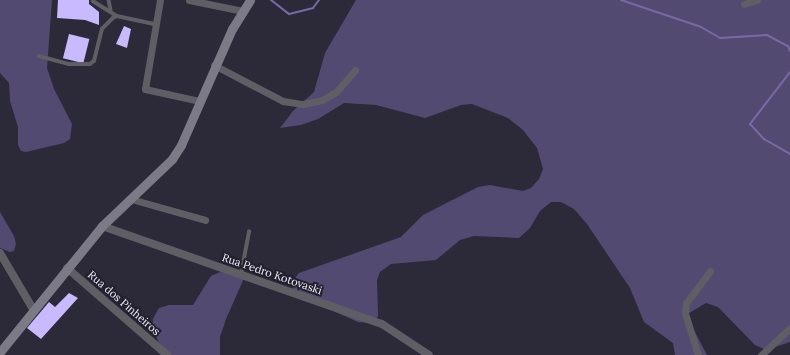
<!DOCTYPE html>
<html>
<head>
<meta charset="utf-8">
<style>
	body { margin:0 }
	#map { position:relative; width:790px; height:355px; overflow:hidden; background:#2c2938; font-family:Lora,serif }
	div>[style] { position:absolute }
	.green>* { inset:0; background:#534a72 }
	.stream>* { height:2px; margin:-1px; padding:0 1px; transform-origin:1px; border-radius:1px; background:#7869a7 }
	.building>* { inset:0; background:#c9bafe; transform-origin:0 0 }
	.service>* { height:3.5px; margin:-1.75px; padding:0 1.75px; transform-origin:1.75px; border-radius:1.75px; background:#5f5e65 }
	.minor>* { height:7px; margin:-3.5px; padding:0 3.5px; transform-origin:3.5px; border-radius:3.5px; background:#5f5e65 }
	.tertiary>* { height:8px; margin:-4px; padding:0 4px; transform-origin:4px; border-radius:4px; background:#5f5e65 }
	.secondary>* { height:9px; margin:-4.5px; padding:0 4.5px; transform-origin:4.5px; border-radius:4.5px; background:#7c7a86 }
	span { translate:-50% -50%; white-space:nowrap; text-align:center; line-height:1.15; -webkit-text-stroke:4px #221f2e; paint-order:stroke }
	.street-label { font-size:11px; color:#f1eff9 }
</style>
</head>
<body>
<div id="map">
	<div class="green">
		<div style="clip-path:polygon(0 0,52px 0,47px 68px,54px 89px,72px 124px,70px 139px,64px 143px,26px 152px,21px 151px,18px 145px,18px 127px,10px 101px,9px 83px,0 73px)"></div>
		<div style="clip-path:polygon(356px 0,790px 0,790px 342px,766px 350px,755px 345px,718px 307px,706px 303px,686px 315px,707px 355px,675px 355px,673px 343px,644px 322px,630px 288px,587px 224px,574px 209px,561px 202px,551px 202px,540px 211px,530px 228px,519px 238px,474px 236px,460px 240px,436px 260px,391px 264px,380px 272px,377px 280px,378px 316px,373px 323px,358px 322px,294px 293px,292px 282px,299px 273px,401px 237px,423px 215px,478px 187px,490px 185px,523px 191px,531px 188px,539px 179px,543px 169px,537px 148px,523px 130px,508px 118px,472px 104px,461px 105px,425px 118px,376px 105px,344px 103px,318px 119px,301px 125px,280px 128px,293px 111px,314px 92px,325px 53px)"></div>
		<div style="clip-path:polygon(0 212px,14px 236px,16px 244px,14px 251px,10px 252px,0 248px)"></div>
		<div style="clip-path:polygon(220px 272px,245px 276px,226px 319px,220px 337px,220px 355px,165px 355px,152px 328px,153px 319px,159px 308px,169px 305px,193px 305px,211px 276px)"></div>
	</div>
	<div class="stream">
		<div style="left:271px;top:0;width:23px;rotate:38deg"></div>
		<div style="left:289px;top:14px;width:25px;rotate:-14deg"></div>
		<div style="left:313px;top:8px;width:10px;rotate:-53deg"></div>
		<div style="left:621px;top:0;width:84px;rotate:18.6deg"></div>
		<div style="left:701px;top:27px;width:22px;rotate:30deg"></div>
		<div style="left:720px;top:38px;width:47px;rotate:-3.7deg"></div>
		<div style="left:767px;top:35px;width:24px;rotate:28deg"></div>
		<div style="left:788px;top:46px;width:5px;rotate:68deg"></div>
		<div style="left:790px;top:72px;width:66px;rotate:127.6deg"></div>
		<div style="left:750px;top:124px;width:21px;rotate:47deg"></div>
		<div style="left:764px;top:139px;width:30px;rotate:30deg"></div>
	</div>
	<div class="building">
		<div style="clip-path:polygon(58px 0,89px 0,89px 4px,99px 12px,99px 25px,85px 20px,57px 18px)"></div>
		<div style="clip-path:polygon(124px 26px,131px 29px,127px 48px,116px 44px)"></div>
		<div style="left:69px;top:34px;width:21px;height:25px;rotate:14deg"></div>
		<div style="clip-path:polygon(69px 293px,78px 298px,41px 339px,27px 328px,49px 302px,55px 307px)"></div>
	</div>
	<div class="service">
		<div style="left:109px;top:0;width:10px;rotate:79deg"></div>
		<div style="left:93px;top:1px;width:28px;rotate:32deg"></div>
		<div style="left:39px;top:56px;width:31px;rotate:15deg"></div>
		<div style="left:69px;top:64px;width:21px"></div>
		<div style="left:90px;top:64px;width:5px;rotate:-37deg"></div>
		<div style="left:94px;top:61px;width:33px;rotate:-76deg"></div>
		<div style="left:102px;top:29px;width:16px;rotate:-45deg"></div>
		<div style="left:113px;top:18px;width:4px;rotate:-27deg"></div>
		<div style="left:117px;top:16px;width:39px;rotate:12deg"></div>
		<div style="left:241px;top:274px;width:43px;rotate:-79.2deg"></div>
	</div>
	<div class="minor">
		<div style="left:160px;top:0;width:90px;rotate:99.6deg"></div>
		<div style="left:145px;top:89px;width:55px;rotate:12.5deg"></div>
		<div style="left:189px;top:0;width:55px;rotate:11.5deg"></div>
		<div style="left:744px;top:4px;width:14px;rotate:-17deg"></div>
		<div style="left:214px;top:65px;width:78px;rotate:27.6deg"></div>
		<div style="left:283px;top:101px;width:20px;rotate:9deg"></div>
		<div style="left:303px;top:104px;width:19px;rotate:-12deg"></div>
		<div style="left:322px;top:100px;width:16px;rotate:-30deg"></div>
		<div style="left:336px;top:92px;width:29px;rotate:-49deg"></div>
		<div style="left:131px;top:199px;width:77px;rotate:15.8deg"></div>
		<div style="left:698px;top:355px;width:44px;rotate:-107.2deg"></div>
		<div style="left:685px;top:313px;width:10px;rotate:-84deg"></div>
		<div style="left:686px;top:303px;width:40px;rotate:-53deg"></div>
		<div style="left:761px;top:355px;width:40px;rotate:-43deg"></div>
	</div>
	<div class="tertiary">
		<div style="left:102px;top:226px;width:297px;rotate:19.3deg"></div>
		<div style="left:382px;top:324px;width:56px;rotate:33.4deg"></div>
		<div style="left:0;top:253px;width:65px;rotate:59.5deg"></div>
		<div style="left:67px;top:268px;width:133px;rotate:41deg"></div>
	</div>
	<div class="secondary">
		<div style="left:0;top:352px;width:162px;rotate:-51deg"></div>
		<div style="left:102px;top:226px;width:97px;rotate:-43.7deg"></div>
		<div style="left:172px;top:159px;width:17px;rotate:-57deg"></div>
		<div style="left:181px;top:145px;width:127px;rotate:-66.3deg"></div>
		<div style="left:232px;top:29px;width:34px;rotate:-58deg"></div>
	</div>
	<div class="street-label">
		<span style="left:272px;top:274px;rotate:19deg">Rua Pedro Kotovaski</span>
		<span style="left:124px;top:303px;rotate:41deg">Rua dos Pinheiros</span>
	</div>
</div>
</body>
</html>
